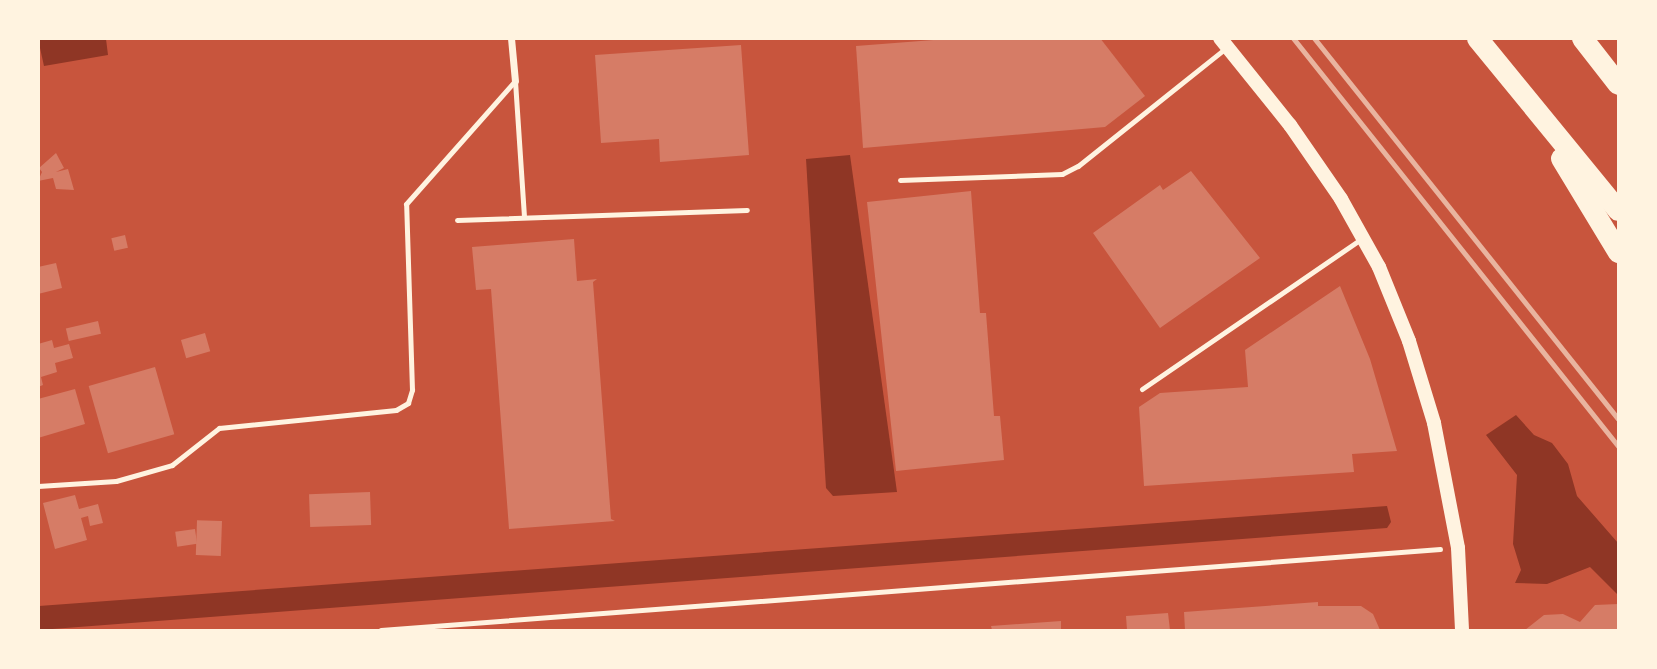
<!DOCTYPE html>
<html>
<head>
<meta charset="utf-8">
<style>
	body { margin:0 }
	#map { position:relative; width:1657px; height:669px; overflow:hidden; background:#c8553d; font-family:"PT Sans",sans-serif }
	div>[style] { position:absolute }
	.water>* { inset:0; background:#8f3625 }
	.building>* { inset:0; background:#d67c66; transform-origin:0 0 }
	.path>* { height:4.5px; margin:-2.25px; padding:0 2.25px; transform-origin:2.25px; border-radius:2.25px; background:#fff3e0 }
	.service>* { height:5px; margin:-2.5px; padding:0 2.5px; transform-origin:2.5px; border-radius:2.5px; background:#fff3e0 }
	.minor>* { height:7px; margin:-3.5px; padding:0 3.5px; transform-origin:3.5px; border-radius:3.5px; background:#fff3e0 }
	.secondary>* { height:14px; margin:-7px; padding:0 7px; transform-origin:7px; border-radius:7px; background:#fff3e0 }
	.motorway>* { height:21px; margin:-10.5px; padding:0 10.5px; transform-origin:10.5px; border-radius:10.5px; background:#fff3e0 }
	.rail>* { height:5px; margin:-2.5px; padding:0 2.5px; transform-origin:2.5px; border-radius:2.5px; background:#e9b49f }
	span { translate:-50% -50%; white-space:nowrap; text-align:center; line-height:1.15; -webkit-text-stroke:5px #fff3e0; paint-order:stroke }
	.frame { position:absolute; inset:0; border:40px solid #fff3e0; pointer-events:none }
</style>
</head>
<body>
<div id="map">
	<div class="water">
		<div style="clip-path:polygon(38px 39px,106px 39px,108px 55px,44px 66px)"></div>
		<div style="clip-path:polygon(850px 155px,897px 492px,833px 496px,826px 488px,806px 159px)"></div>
		<div style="clip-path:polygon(1516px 415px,1534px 435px,1552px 443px,1568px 464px,1577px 496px,1618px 543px,1618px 595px,1590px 567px,1547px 584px,1515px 583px,1521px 570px,1513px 544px,1517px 475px,1486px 435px)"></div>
		<div style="clip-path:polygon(1387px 506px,1391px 522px,1387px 528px,39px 630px,39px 606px)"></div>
	</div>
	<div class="building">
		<div style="clip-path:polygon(959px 38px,1100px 38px,1145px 96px,1105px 127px,863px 148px,856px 46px)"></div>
		<div style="clip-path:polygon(741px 45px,749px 155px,660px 162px,659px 139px,601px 143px,595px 55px)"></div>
		<div style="clip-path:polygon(56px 153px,64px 168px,56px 172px,68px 169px,74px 190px,56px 189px,53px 178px,38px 181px,42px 172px,39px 168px)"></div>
		<div style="clip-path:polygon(1191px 171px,1260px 258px,1160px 328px,1093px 233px,1160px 185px,1163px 190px)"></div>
		<div style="clip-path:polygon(971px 191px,980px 313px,986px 313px,994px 416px,1000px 416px,1004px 460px,896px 471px,867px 202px)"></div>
		<div style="left:125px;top:235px;width:13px;height:14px;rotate:77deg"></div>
		<div style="clip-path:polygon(574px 239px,577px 281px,597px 279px,593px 282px,611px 519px,615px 521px,509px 529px,491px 289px,476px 290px,472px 247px)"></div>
		<div style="clip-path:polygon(56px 263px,62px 288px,38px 294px,38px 267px)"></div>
		<div style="clip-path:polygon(1340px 286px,1370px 359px,1397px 451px,1352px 454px,1354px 472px,1144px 486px,1139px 407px,1160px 393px,1248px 387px,1245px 350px)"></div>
		<div style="left:98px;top:321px;width:13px;height:33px;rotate:77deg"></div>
		<div style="left:205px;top:333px;width:19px;height:25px;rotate:74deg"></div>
		<div style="clip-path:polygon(52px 340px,54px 348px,69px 344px,73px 358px,55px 363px,57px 372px,41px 377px,43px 385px,38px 387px,38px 344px)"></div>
		<div style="left:155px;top:367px;width:70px;height:69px;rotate:74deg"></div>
		<div style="clip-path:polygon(75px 389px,85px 424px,38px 438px,38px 399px)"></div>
		<div style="left:370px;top:492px;width:33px;height:61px;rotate:88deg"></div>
		<div style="clip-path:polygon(75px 495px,79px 509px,98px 504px,103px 523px,90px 526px,88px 516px,81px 518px,87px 540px,55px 549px,43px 503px)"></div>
		<div style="left:222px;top:521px;width:35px;height:25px;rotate:92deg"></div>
		<div style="left:195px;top:529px;width:15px;height:20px;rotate:82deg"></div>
		<div style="clip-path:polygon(1318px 602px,1318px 606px,1361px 606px,1373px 614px,1380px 630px,1185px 630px,1184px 612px)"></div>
		<div style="clip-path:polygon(1618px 604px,1618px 630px,1525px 630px,1544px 615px,1563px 614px,1580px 622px,1595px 605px)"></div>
		<div style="clip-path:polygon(1168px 613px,1170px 630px,1127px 630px,1126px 616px)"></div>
		<div style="clip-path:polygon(1061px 621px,1061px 630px,992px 630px,991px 626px)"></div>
	</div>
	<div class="path">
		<div style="left:381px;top:630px;width:1062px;rotate:-4.37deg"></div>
	</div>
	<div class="service">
		<div style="left:515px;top:81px;width:136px;rotate:86.2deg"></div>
		<div style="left:900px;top:180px;width:162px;rotate:-2.1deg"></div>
		<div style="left:1062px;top:174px;width:18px;rotate:-27deg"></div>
		<div style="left:1078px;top:166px;width:191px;rotate:-38.6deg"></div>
		<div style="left:457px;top:220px;width:290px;rotate:-2deg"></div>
		<div style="left:1142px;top:389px;width:265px;rotate:-34.4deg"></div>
		<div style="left:38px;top:486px;width:78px;rotate:-3.7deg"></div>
		<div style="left:116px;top:481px;width:58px;rotate:-15.9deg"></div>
		<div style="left:172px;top:465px;width:60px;rotate:-38.2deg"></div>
		<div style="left:219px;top:428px;width:178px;rotate:-5.8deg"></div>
		<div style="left:396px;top:410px;width:14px;rotate:-30deg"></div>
		<div style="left:408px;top:403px;width:14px;rotate:-73deg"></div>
		<div style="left:412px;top:390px;width:186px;rotate:-91.8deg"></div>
		<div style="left:406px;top:204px;width:164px;rotate:-48.5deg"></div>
	</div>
	<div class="minor">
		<div style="left:511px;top:38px;width:43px;rotate:84.7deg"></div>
	</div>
	<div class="secondary">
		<div style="left:1220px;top:38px;width:112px;rotate:51.2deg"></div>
		<div style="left:1290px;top:125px;width:90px;rotate:55.4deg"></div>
		<div style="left:1341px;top:199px;width:78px;rotate:60.8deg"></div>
		<div style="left:1379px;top:267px;width:80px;rotate:67.9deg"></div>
		<div style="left:1409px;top:341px;width:86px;rotate:73deg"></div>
		<div style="left:1434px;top:423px;width:127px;rotate:79.1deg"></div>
		<div style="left:1458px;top:548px;width:82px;rotate:87.2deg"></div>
	</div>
	<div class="motorway">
		<div style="left:1477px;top:38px;width:222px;rotate:50.7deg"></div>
		<div style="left:1582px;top:38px;width:58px;rotate:52deg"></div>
		<div style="left:1561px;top:158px;width:110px;rotate:58.8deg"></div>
	</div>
	<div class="rail">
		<div style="left:1293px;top:38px;width:522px;rotate:51.46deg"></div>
		<div style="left:1314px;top:38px;width:487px;rotate:51.4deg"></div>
	</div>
	<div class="frame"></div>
</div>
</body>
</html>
